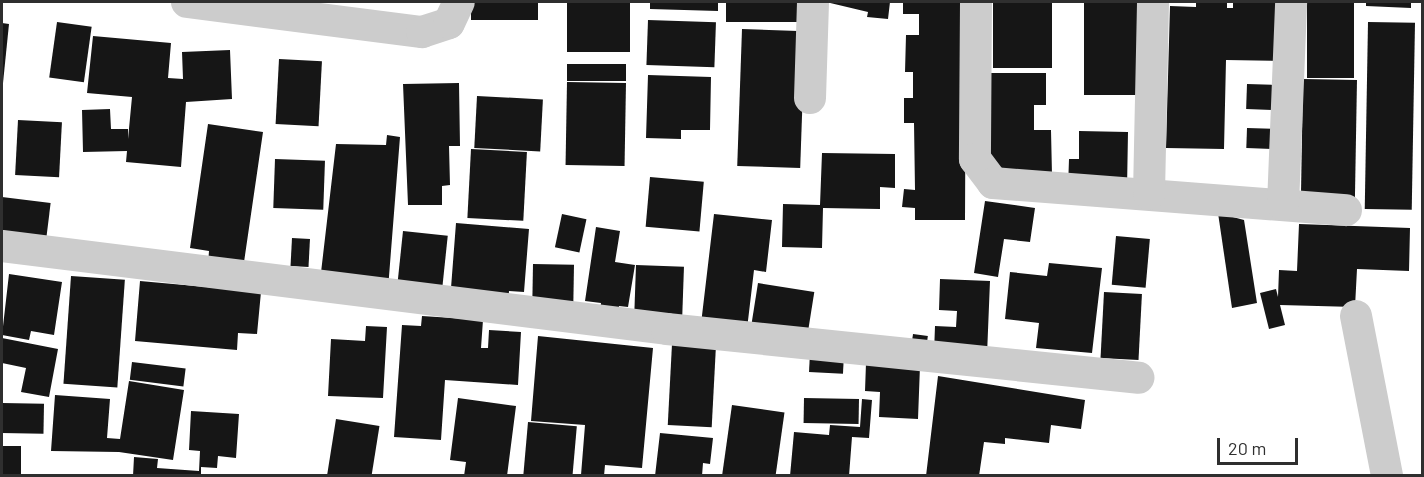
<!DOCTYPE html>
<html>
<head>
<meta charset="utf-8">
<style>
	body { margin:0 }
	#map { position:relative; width:1424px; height:477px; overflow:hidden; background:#fff; font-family:Barlow,sans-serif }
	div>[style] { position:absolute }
	.building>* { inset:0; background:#161616; transform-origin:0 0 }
	.street>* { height:32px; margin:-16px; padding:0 16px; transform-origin:16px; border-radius:16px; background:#ccc }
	span { translate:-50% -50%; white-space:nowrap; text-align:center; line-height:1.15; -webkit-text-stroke:6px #fff; paint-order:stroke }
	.frame { position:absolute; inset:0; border:3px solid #2f2f2f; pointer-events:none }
	.scale { position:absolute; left:1217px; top:438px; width:81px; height:27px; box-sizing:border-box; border:3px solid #2f2f2f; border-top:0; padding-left:8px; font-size:18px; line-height:21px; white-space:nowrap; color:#2f2f2f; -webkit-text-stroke:4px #fff; paint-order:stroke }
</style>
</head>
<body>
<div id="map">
	<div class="building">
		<div style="left:471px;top:2px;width:67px;height:18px"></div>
		<div style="left:567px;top:2px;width:63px;height:50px"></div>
		<div style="clip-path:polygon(650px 2px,718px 2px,718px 11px,650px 9px)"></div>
		<div style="left:726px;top:2px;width:77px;height:20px"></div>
		<div style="clip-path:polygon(826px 2px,890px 2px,888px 19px,867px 17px,868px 12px)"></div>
		<div style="clip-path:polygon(903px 2px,966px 2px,965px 220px,915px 220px,915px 208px,902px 207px,904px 189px,915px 190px,914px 123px,904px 123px,904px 98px,913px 98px,913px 72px,905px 72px,906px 35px,919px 35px,919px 14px,903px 14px)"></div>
		<div style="left:993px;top:2px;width:59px;height:66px"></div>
		<div style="left:1084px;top:2px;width:60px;height:93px"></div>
		<div style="clip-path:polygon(1196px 2px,1227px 2px,1227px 8px,1233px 8px,1233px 2px,1288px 2px,1286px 61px,1226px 60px,1224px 149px,1166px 148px,1170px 6px,1196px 7px)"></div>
		<div style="left:1307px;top:2px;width:47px;height:76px"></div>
		<div style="clip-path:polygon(1366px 2px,1411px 2px,1411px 8px,1366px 6px)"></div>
		<div style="left:648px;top:20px;width:68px;height:45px;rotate:2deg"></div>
		<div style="left:57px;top:22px;width:35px;height:56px;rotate:8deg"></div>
		<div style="left:1368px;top:22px;width:47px;height:187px;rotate:1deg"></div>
		<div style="clip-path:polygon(2px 23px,9px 24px,3px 83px,2px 83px)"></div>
		<div style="left:742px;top:29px;width:63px;height:137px;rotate:2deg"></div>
		<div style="clip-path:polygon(93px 36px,171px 43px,168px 78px,183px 79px,182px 52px,230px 50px,232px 99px,186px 102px,181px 167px,126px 162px,127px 151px,83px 152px,82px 110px,110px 109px,111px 129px,128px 129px,128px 139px,132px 97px,87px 93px)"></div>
		<div style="left:279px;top:59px;width:43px;height:65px;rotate:3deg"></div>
		<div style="left:626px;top:64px;width:17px;height:59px;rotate:90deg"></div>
		<div style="clip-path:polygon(987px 73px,1046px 73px,1046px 105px,1034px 105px,1034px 130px,1051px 130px,1052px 175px,988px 175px)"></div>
		<div style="clip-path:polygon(648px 75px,711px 77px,710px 130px,681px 130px,681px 139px,646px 138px)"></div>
		<div style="left:1303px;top:79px;width:54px;height:123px;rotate:1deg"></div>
		<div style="left:567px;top:82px;width:59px;height:83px;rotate:1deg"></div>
		<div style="clip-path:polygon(459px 83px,460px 146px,449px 146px,450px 185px,442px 186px,442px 205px,408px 205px,403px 84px)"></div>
		<div style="left:1247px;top:84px;width:36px;height:25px;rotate:2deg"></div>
		<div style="left:477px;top:96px;width:66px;height:52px;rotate:3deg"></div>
		<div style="left:18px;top:120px;width:44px;height:55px;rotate:3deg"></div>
		<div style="clip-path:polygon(208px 124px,263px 132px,243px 269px,208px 264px,209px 251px,190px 248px)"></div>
		<div style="left:1247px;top:128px;width:35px;height:20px;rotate:2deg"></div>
		<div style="clip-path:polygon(1079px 131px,1128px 132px,1127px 189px,1068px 188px,1069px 159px,1079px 159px)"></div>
		<div style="clip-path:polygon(387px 135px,400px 137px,388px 289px,320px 281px,336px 144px,386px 145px)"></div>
		<div style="left:471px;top:149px;width:56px;height:69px;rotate:3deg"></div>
		<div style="clip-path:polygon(822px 153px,895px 154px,895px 188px,880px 187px,880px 209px,823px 208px,822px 248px,782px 247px,783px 204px,820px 205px)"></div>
		<div style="left:275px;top:159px;width:50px;height:49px;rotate:2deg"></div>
		<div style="left:650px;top:177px;width:54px;height:50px;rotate:5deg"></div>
		<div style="left:2px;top:197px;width:49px;height:43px;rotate:7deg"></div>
		<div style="clip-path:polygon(985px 201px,1035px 208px,1030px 242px,1004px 239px,998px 277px,974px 273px)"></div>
		<div style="clip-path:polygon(1218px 213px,1244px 220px,1257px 303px,1232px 308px)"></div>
		<div style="left:562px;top:214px;width:25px;height:34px;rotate:12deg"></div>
		<div style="clip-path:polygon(714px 214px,772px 220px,766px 272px,754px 270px,747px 329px,701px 324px)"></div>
		<div style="clip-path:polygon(456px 223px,529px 229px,524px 292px,509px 291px,508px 305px,450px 301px)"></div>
		<div style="clip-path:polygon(1299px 224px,1410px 228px,1409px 271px,1357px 269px,1355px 307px,1280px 305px,1285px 325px,1269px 329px,1260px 293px,1276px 289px,1278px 297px,1279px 270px,1297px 271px)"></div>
		<div style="clip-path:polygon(596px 227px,620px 231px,615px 262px,635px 265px,628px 307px,619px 306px,618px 315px,600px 312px,601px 303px,585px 301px)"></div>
		<div style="left:403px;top:231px;width:45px;height:52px;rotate:6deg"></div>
		<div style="left:1116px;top:236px;width:34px;height:49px;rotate:5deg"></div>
		<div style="left:292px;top:238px;width:18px;height:28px;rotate:3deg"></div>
		<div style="clip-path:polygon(1049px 263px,1102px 268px,1092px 353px,1036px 348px,1039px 323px,1005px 319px,1010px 272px,1047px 276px)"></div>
		<div style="left:533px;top:264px;width:41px;height:43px;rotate:1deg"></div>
		<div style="left:636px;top:265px;width:48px;height:53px;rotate:2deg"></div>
		<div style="clip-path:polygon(9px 274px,62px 282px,54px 335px,31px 331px,29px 340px,2px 335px)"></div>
		<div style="left:71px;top:276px;width:54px;height:108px;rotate:4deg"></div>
		<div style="clip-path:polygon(940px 279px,990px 281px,987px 355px,934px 353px,935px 326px,956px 327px,957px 311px,939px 310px)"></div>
		<div style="clip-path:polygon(140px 281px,261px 292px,257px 334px,238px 333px,237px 350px,135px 341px)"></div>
		<div style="left:758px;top:283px;width:57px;height:46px;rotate:9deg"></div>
		<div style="left:1104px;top:292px;width:38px;height:66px;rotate:3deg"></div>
		<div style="clip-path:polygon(422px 316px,483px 320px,481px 348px,488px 348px,489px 330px,521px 332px,518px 385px,445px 380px,441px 440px,394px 437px,402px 325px,421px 326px)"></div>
		<div style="clip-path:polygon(366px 326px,387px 327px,383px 398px,328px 396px,331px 339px,365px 341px)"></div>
		<div style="left:913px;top:334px;width:15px;height:12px;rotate:8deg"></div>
		<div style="clip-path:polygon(538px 336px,653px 348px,642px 468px,605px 465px,604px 476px,581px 475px,585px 425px,531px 421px)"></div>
		<div style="clip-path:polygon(2px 338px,58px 349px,49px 397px,21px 392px,26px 368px,2px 363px)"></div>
		<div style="left:672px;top:344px;width:44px;height:81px;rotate:3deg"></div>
		<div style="left:810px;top:353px;width:34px;height:19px;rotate:3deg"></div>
		<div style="left:132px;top:362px;width:54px;height:18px;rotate:7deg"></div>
		<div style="clip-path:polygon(866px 363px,920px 366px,918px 419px,879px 417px,880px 392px,865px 391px)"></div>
		<div style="clip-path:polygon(938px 376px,1085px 400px,1081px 429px,1051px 425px,1049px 443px,1005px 438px,1005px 444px,984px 442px,979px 476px,926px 476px)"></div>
		<div style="clip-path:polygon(129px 381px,184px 390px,173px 460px,119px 452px,51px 451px,55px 395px,110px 399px,107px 438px,120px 439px)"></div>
		<div style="clip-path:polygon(458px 398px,516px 406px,507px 476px,464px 476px,466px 462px,450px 460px)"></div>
		<div style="left:804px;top:398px;width:55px;height:25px;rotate:1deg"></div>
		<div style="clip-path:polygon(862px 399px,872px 400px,869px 438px,852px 437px,849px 476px,790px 476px,794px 432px,829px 435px,830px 425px,860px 427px)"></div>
		<div style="left:2px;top:403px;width:42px;height:30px;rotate:1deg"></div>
		<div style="left:732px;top:405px;width:53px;height:72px;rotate:8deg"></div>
		<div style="clip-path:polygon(191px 411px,239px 414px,236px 458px,218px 456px,217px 468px,201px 467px,201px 476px,133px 476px,134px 457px,158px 459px,157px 468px,199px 471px,200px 451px,189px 450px)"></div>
		<div style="left:336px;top:419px;width:44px;height:58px;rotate:9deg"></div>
		<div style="left:528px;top:422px;width:49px;height:54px;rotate:5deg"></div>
		<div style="clip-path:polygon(660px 433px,713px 438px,710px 464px,703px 463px,702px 476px,655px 476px)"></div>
		<div style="left:2px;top:446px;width:19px;height:30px"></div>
	</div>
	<div class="street">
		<div style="left:187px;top:2px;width:237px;rotate:7.3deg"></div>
		<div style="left:422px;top:32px;width:28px;rotate:-18deg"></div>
		<div style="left:449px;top:23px;width:23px;rotate:-65deg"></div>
		<div style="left:976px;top:2px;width:157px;rotate:90.4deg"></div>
		<div style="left:975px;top:159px;width:30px;rotate:53deg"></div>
		<div style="left:993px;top:183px;width:354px;rotate:4.4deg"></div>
		<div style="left:810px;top:98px;width:96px;rotate:-88.2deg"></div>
		<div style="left:1149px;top:194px;width:192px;rotate:-88.8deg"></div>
		<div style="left:1283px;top:205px;width:203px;rotate:-87.7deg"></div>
		<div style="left:2px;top:246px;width:670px;rotate:7.11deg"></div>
		<div style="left:667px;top:329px;width:474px;rotate:5.9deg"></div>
		<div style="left:1356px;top:316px;width:163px;rotate:79deg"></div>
	</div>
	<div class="frame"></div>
	<div class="scale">20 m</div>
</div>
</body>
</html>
